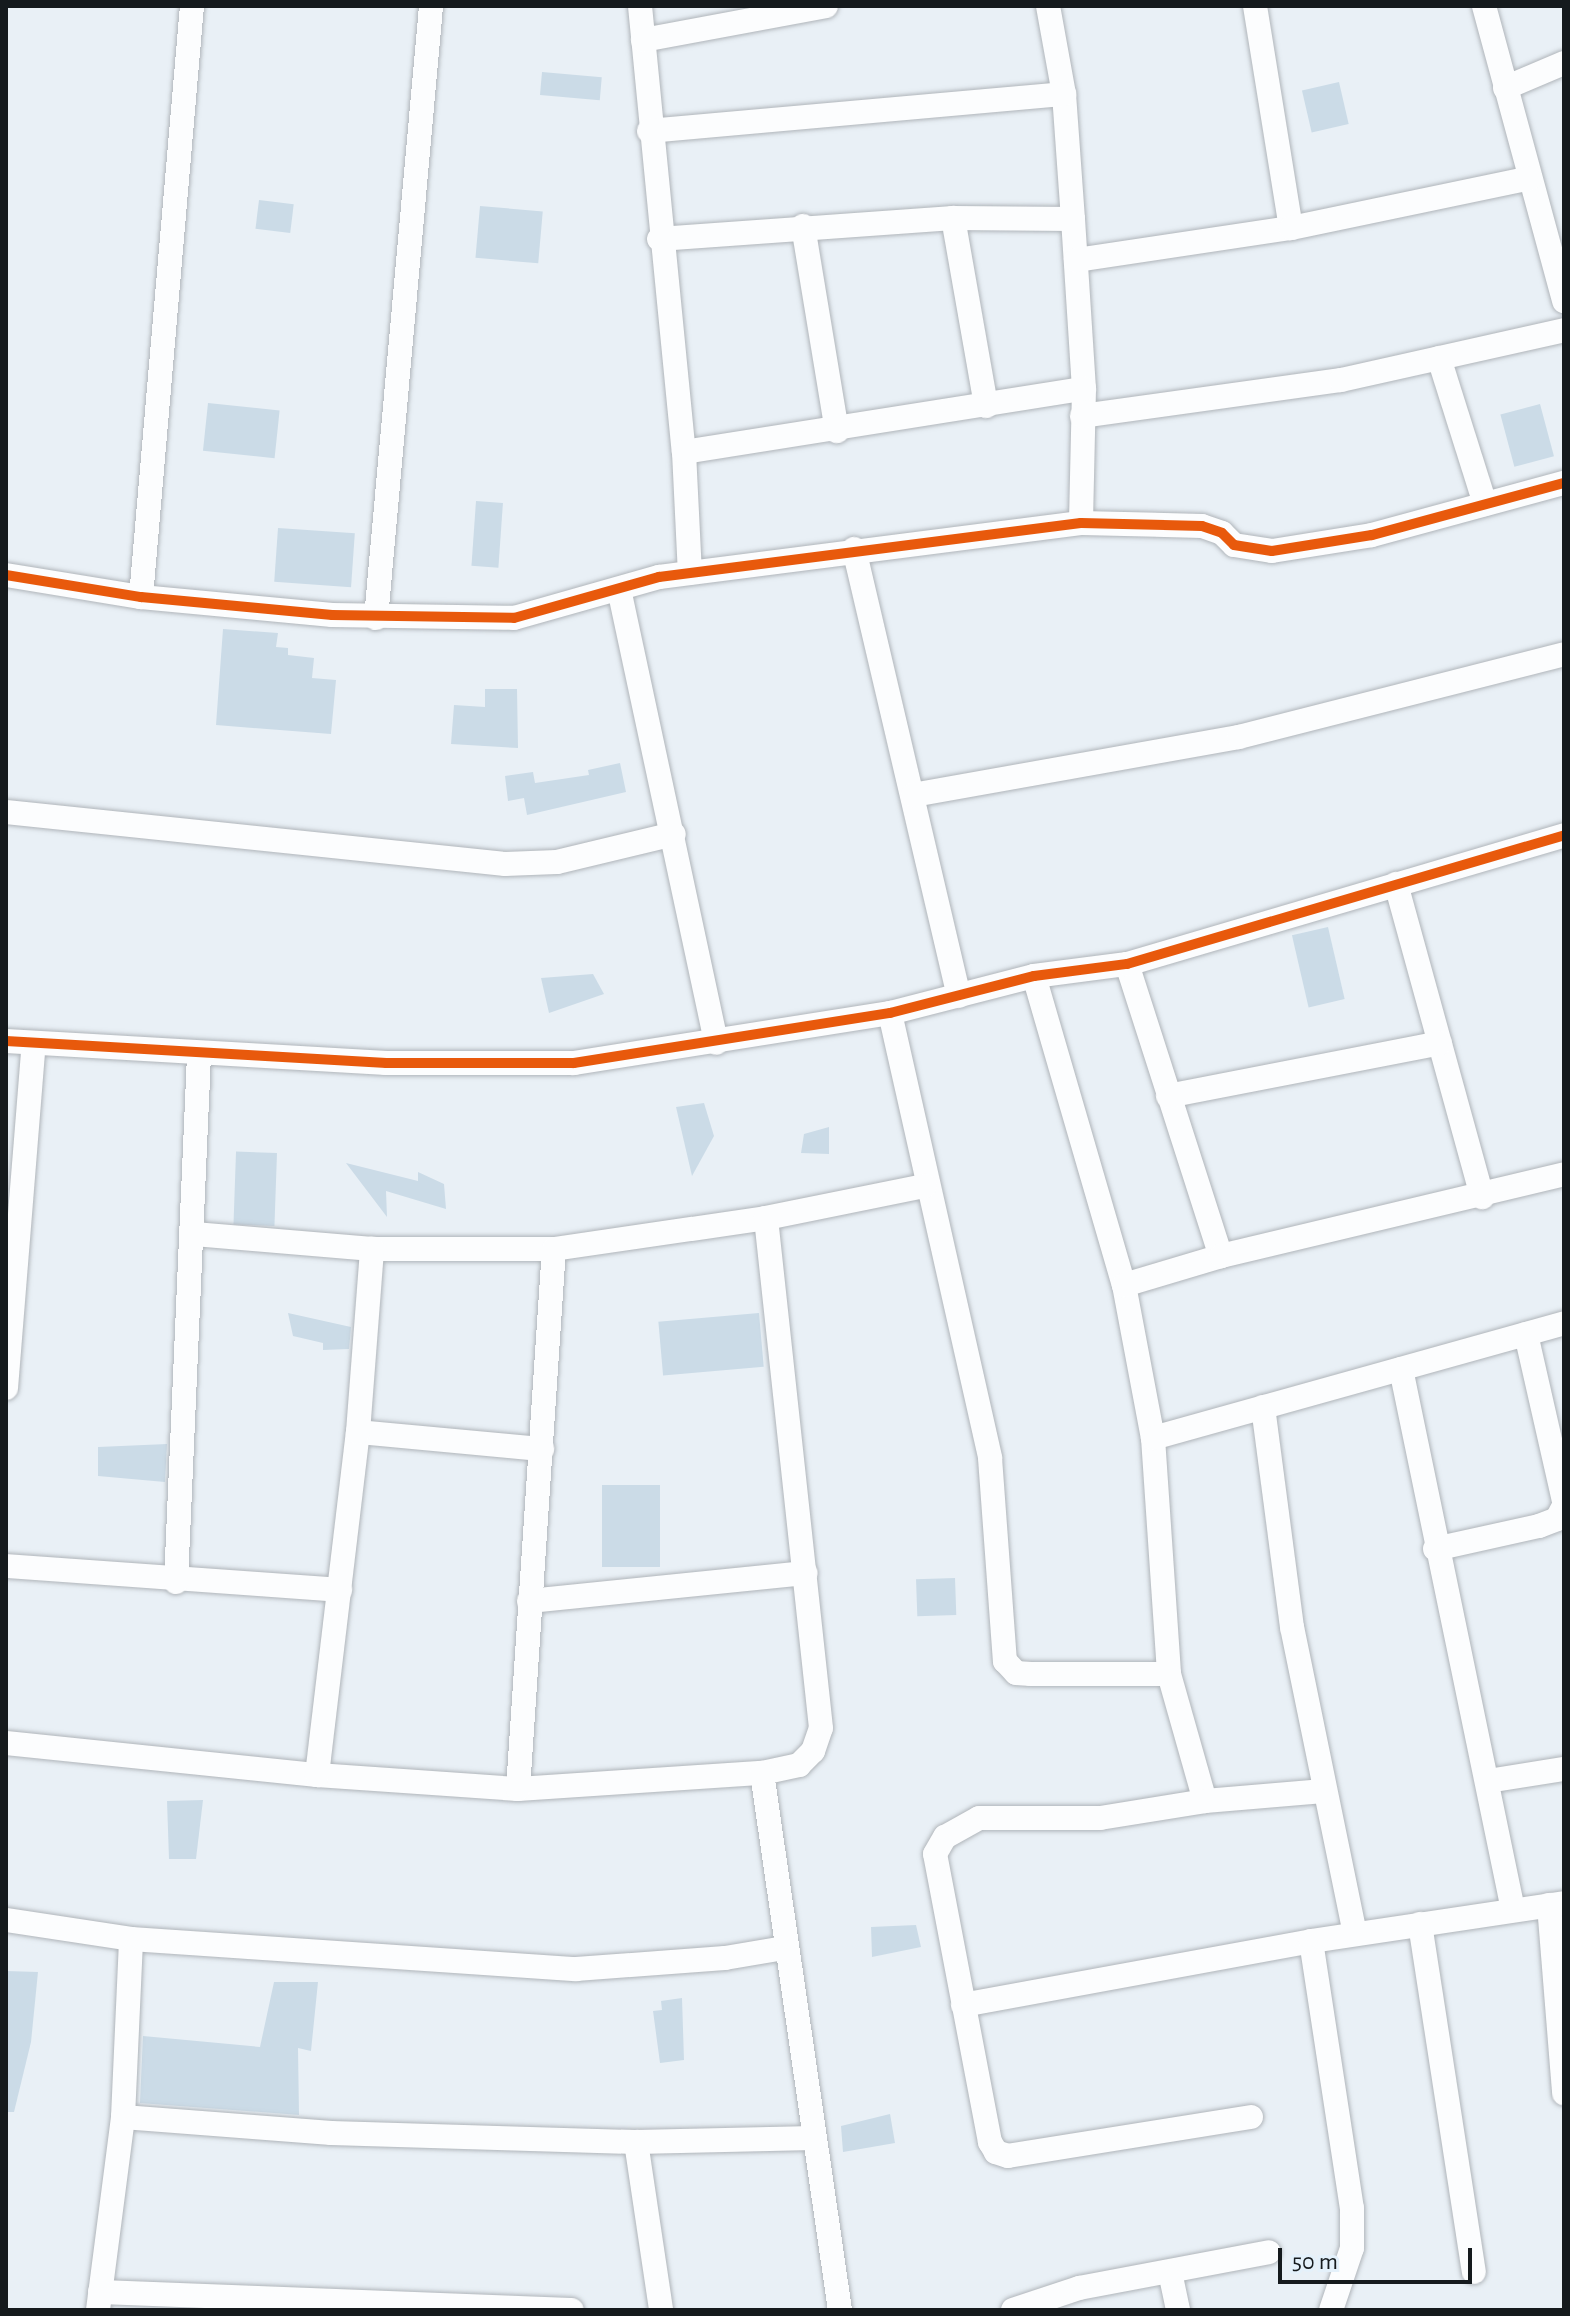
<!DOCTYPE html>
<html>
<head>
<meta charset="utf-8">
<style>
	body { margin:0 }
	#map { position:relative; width:1570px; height:2316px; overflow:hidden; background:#e9f0f6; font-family:"Alegreya Sans",sans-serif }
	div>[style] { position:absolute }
	.building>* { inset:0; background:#cbdbe7; transform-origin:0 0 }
	.roads { filter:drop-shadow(0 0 2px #b0b5ba) drop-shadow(0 0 2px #b0b5ba) }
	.minor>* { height:24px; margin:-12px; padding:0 12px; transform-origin:12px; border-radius:12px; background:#fcfdfe }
	.cycleway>* { height:10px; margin:-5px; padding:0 5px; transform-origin:5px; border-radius:5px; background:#e8590c }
	span { translate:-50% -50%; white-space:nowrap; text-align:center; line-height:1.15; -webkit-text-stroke:8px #e4f1fb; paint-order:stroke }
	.frame { position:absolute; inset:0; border:8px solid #151a1d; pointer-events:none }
	.scale { position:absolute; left:1278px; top:2248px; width:194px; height:36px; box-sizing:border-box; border:4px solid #151a1d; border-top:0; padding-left:10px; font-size:24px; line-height:28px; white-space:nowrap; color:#151a1d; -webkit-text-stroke:6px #e4f1fb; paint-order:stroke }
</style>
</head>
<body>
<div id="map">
	<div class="building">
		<div style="left:542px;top:72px;width:60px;height:23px;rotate:5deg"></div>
		<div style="left:1339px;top:82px;width:43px;height:38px;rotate:77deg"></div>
		<div style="left:259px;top:200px;width:35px;height:29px;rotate:7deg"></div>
		<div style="left:480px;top:206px;width:63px;height:52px;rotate:5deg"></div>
		<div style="left:208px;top:403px;width:72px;height:48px;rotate:6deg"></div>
		<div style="left:1540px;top:404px;width:54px;height:41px;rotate:75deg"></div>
		<div style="left:476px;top:501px;width:27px;height:65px;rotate:4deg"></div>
		<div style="left:278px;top:528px;width:77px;height:54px;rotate:4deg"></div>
		<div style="clip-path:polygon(223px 629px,278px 633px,276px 647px,288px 648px,288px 655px,314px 658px,312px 678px,336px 680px,331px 734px,216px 725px)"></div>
		<div style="clip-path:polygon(485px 689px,517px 689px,518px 748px,451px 744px,454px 705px,485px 707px)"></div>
		<div style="clip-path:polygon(620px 763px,626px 792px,527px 815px,524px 798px,508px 801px,505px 776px,533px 772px,535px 783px,589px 775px,588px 770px)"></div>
		<div style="left:1328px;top:927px;width:74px;height:37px;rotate:77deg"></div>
		<div style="clip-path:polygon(593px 974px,604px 994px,549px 1013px,541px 978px)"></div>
		<div style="clip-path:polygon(704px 1103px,714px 1136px,692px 1176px,676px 1107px)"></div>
		<div style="clip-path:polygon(829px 1127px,829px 1154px,801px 1153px,804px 1134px)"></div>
		<div style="left:277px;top:1153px;width:73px;height:41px;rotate:92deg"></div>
		<div style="clip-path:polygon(346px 1163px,418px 1181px,418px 1172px,444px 1184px,446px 1209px,386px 1191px,387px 1217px)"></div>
		<div style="clip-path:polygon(288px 1313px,351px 1327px,349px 1349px,323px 1350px,323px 1343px,293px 1336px)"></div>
		<div style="left:759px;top:1313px;width:54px;height:101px;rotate:85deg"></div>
		<div style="clip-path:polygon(167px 1444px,165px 1482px,98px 1476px,98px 1447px)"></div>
		<div style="left:602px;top:1485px;width:58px;height:82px"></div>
		<div style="left:955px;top:1578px;width:37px;height:39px;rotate:88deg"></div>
		<div style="clip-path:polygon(203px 1800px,196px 1859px,169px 1859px,167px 1801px)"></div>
		<div style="clip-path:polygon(916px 1925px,921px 1947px,872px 1957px,871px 1927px)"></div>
		<div style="clip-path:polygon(6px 1971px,38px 1972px,31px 2042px,14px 2112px,6px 2112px)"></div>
		<div style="clip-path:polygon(274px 1982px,318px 1982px,311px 2051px,298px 2048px,299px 2115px,140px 2103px,143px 2036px,260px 2047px)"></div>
		<div style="clip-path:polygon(682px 1998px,684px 2060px,660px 2063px,653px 2011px,662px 2010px,661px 2001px)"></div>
		<div style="clip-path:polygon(890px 2114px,895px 2143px,843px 2152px,841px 2126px)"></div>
	</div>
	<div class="roads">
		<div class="minor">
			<div style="left:640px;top:6px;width:448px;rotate:84.4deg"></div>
			<div style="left:684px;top:452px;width:121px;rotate:87.2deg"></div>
			<div style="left:1048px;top:6px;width:89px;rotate:79.7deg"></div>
			<div style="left:1064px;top:94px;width:125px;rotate:85.9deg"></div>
			<div style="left:1073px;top:219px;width:170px;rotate:86.3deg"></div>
			<div style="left:1084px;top:389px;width:134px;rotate:91.3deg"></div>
			<div style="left:1255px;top:6px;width:225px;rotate:80.8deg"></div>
			<div style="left:1484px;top:6px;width:306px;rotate:74.8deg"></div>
			<div style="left:643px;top:40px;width:186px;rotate:-10.5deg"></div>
			<div style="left:1505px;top:88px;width:64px;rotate:-23deg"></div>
			<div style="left:649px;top:131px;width:417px;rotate:-5.1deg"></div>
			<div style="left:953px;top:218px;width:191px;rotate:80deg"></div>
			<div style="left:803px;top:226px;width:208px;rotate:80.6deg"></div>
			<div style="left:659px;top:239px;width:295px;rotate:-4.1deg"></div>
			<div style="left:953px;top:218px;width:120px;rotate:0.5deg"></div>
			<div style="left:1076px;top:260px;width:217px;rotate:-8.5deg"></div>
			<div style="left:1291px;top:228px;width:244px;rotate:-11.8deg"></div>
			<div style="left:1439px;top:358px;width:153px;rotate:72.5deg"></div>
			<div style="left:1082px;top:416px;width:261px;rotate:-7.9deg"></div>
			<div style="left:1341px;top:380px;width:229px;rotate:-12.6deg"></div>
			<div style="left:684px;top:452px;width:405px;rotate:-9deg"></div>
			<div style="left:854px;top:549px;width:459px;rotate:76.8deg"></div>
			<div style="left:6px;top:575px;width:137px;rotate:9.3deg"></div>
			<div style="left:141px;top:597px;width:192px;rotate:5.4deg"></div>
			<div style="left:332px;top:615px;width:182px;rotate:0.9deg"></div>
			<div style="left:514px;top:618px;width:151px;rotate:-15.8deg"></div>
			<div style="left:659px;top:577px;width:425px;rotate:-7.3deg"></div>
			<div style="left:1081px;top:523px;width:121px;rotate:1.4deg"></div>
			<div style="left:1202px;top:526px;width:21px;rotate:19deg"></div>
			<div style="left:1222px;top:533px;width:17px;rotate:45deg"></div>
			<div style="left:1234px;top:545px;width:38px;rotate:9deg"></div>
			<div style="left:1272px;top:551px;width:101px;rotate:-9.1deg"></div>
			<div style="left:1372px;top:535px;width:199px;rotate:-15.2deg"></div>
			<div style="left:619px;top:589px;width:464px;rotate:77.9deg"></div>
			<div style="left:141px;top:597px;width:593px;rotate:-85.07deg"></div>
			<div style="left:376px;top:618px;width:614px;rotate:-84.86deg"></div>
			<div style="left:913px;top:795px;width:331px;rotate:-10.1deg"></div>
			<div style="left:1239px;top:737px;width:335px;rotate:-14.3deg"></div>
			<div style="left:6px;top:812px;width:502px;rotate:5.95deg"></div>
			<div style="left:505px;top:864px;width:52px;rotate:-2.2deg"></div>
			<div style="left:557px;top:862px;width:120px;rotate:-13.5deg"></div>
			<div style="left:1396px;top:884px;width:325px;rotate:74.6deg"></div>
			<div style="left:1127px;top:964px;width:307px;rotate:72.2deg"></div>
			<div style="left:1034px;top:976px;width:322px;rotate:73.8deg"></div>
			<div style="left:1124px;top:1285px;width:156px;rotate:79.3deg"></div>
			<div style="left:1153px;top:1438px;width:237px;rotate:86.1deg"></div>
			<div style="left:1169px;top:1674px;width:132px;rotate:74.2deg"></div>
			<div style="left:890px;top:1013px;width:456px;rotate:77.3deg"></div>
			<div style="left:990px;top:1458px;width:204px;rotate:85.8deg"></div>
			<div style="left:1005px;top:1661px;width:16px;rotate:47deg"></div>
			<div style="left:1016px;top:1673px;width:15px;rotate:4deg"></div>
			<div style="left:1031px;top:1674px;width:138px"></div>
			<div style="left:6px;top:1041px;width:381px;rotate:3.3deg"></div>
			<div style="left:386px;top:1063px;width:188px"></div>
			<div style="left:574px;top:1063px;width:320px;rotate:-9deg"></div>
			<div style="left:890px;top:1013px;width:149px;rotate:-14.4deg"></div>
			<div style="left:1034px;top:976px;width:94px;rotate:-7.4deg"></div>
			<div style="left:1127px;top:964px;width:456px;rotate:-16.4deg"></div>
			<div style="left:1168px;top:1096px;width:277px;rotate:-11deg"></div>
			<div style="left:194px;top:1234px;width:179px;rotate:4.8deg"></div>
			<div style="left:372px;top:1249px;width:182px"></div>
			<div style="left:554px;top:1249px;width:214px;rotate:-8.3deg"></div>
			<div style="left:766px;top:1218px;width:162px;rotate:-11.4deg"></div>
			<div style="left:1124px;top:1285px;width:101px;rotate:-16.6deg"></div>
			<div style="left:1221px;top:1256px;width:353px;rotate:-13.4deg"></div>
			<div style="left:1526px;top:1334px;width:171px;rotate:77.2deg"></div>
			<div style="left:1401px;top:1369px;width:552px;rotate:78.3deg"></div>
			<div style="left:6px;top:1388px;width:346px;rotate:-85.4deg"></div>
			<div style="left:1263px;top:1407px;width:222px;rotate:82.5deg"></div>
			<div style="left:1292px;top:1627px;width:313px;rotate:78.4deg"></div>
			<div style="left:358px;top:1432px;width:185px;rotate:5.3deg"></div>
			<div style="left:1153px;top:1438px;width:427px;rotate:-15.6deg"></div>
			<div style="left:1435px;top:1549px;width:107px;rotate:-12.5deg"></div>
			<div style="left:1539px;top:1526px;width:19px;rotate:-21deg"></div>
			<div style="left:1557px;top:1519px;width:15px;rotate:-62deg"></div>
			<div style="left:6px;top:1566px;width:335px;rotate:4.1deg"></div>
			<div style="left:176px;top:1582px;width:528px;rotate:-87.5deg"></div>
			<div style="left:529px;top:1601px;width:278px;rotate:-5.8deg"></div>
			<div style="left:6px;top:1743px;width:313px;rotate:5.9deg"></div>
			<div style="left:317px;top:1775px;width:201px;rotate:4deg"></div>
			<div style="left:518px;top:1789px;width:245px;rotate:-3.8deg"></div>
			<div style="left:762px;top:1773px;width:38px;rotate:-12deg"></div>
			<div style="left:799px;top:1765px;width:20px;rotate:-45deg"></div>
			<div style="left:813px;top:1751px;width:24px;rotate:-71deg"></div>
			<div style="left:821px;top:1728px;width:513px;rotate:-96.16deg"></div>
			<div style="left:762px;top:1773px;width:543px;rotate:81.74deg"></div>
			<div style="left:317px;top:1775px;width:345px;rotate:-83.2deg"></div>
			<div style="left:358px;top:1432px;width:184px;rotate:-85.6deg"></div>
			<div style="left:1488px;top:1781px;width:77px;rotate:-9deg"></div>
			<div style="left:518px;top:1789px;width:541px;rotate:-86.19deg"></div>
			<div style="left:1549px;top:1905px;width:189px;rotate:85.4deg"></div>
			<div style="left:6px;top:1920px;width:126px;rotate:8.6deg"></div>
			<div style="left:131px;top:1939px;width:446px;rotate:3.9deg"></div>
			<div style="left:576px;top:1969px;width:149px;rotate:-4.2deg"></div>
			<div style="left:725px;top:1958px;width:60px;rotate:-9.6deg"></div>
			<div style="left:1420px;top:1924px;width:352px;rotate:81.2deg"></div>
			<div style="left:1311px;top:1941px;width:270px;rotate:81.3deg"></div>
			<div style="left:1352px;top:2208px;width:40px;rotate:90deg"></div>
			<div style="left:1352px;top:2248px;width:65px;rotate:108.7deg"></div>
			<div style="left:963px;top:2005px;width:354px;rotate:-10.4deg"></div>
			<div style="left:1311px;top:1941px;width:256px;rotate:-8.5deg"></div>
			<div style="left:123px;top:2117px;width:209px;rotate:4.4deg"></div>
			<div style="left:331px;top:2133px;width:305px;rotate:1.7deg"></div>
			<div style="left:636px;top:2142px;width:178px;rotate:-1.3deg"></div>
			<div style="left:1251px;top:2117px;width:246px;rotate:170.9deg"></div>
			<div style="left:1008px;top:2156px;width:13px;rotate:-162deg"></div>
			<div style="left:996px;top:2152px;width:12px;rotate:-121deg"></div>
			<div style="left:990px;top:2142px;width:293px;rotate:-100.8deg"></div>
			<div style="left:935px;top:1854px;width:20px;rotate:-60deg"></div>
			<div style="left:945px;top:1837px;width:39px;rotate:-29deg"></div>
			<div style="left:979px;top:1818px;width:121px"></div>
			<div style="left:1100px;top:1818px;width:106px;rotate:-9.2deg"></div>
			<div style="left:1205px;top:1801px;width:119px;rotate:-4.8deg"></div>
			<div style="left:636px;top:2142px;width:170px;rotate:81.5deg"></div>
			<div style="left:1170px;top:2272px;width:39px;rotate:78deg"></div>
			<div style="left:100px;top:2292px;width:472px;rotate:2.2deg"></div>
			<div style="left:98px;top:2310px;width:195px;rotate:-82.6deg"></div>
			<div style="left:123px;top:2117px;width:178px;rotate:-87.4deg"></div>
			<div style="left:1013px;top:2310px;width:70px;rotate:-18.4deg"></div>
			<div style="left:1079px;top:2288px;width:193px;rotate:-10.7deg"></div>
		</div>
	</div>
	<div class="cycleway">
		<div style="left:6px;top:575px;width:137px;rotate:9.3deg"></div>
		<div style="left:141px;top:597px;width:192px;rotate:5.4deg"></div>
		<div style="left:332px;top:615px;width:182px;rotate:0.9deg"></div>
		<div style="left:514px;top:618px;width:151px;rotate:-15.8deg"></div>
		<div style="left:659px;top:577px;width:425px;rotate:-7.3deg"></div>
		<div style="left:1081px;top:523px;width:121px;rotate:1.4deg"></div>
		<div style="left:1202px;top:526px;width:21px;rotate:19deg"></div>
		<div style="left:1222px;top:533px;width:17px;rotate:45deg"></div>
		<div style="left:1234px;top:545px;width:38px;rotate:9deg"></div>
		<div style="left:1272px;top:551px;width:101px;rotate:-9.1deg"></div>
		<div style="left:1372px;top:535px;width:199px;rotate:-15.2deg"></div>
		<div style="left:6px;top:1041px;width:381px;rotate:3.3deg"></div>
		<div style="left:386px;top:1063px;width:188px"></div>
		<div style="left:574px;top:1063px;width:320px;rotate:-9deg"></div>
		<div style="left:890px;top:1013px;width:149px;rotate:-14.4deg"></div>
		<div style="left:1034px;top:976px;width:94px;rotate:-7.4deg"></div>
		<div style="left:1127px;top:964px;width:456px;rotate:-16.4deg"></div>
	</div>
	<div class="frame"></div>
	<div class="scale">50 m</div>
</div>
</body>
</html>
